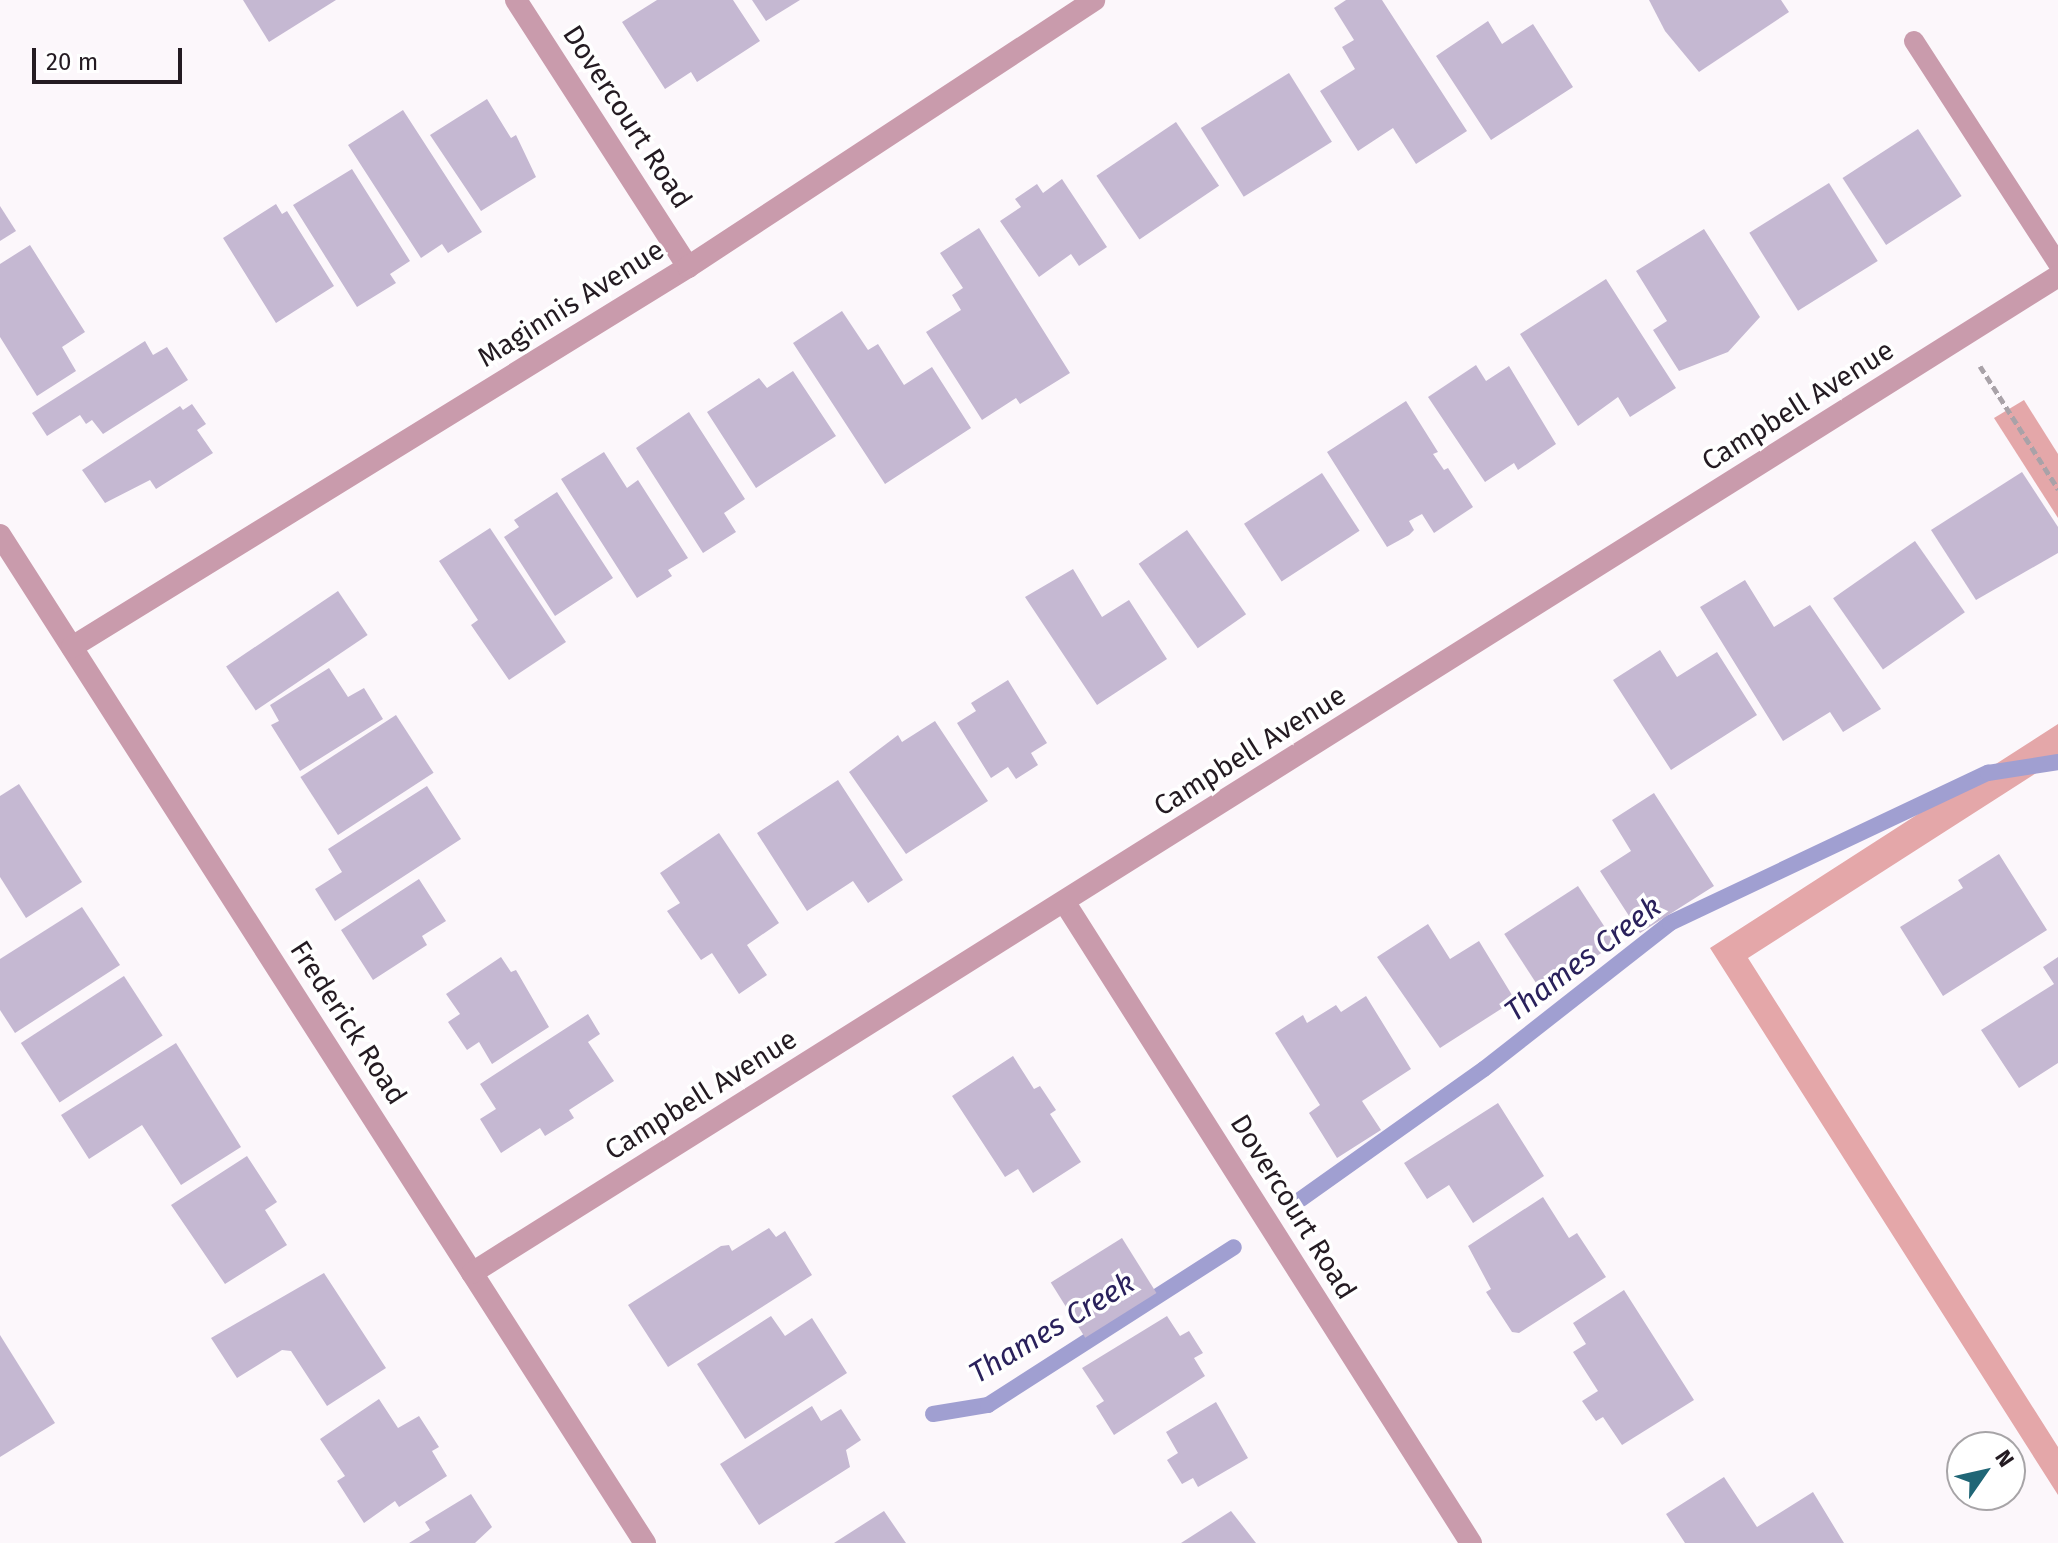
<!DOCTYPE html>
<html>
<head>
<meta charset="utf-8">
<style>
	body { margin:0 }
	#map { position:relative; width:2058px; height:1543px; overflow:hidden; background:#fcf7fb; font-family:"Fira Sans",sans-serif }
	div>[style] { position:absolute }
	.forest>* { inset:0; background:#e4a7a9 }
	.stream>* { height:16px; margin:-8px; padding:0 8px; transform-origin:8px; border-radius:8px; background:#a09fd1 }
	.building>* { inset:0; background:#c5b8d2; transform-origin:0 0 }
	.path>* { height:5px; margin-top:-2.5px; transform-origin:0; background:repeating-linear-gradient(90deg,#a9a2a8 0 8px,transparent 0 12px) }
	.service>* { height:20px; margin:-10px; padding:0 10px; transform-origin:10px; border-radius:10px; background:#c99bac }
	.minor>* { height:22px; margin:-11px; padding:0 11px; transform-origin:11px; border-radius:11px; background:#c99bac }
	span { translate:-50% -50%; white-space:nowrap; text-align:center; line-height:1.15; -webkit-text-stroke:7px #fff; paint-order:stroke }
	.street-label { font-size:28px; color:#241b22 }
	.water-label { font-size:30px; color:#2a215c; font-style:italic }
	.north { position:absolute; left:1946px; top:1431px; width:80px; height:80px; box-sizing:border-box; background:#fff; border:2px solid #a7a4a7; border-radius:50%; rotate:56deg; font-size:22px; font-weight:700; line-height:32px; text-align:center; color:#241b22 }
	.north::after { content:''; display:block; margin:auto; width:28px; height:36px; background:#206676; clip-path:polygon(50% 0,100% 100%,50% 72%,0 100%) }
	.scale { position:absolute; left:32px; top:48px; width:150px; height:36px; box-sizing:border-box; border:4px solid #241b22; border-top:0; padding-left:10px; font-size:24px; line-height:28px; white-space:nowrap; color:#241b22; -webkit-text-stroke:6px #fff; paint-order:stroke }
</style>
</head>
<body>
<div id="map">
	<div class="forest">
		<div style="clip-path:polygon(2024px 400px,2058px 454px,2058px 518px,1994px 418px)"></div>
		<div style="clip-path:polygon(2058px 724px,2058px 759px,1748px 958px,2058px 1447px,2058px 1495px,1710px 948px)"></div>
	</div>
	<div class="stream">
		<div style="left:1301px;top:1199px;width:224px;rotate:-35.4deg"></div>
		<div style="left:1484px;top:1069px;width:236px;rotate:-38.1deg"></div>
		<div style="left:1670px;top:923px;width:352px;rotate:-25.3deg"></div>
		<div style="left:1988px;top:773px;width:71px;rotate:-8.9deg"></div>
		<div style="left:933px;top:1414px;width:56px;rotate:-9.3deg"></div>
		<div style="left:988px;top:1405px;width:292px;rotate:-32.7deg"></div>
	</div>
	<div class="building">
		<div style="clip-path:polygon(243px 0,336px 0,269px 42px)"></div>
		<div style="clip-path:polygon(657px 0,733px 0,760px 41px,697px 82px,691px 72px,665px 89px,622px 22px)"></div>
		<div style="clip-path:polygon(752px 0,800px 0,766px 21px)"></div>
		<div style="clip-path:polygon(1346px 0,1382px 0,1467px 131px,1416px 164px,1393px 128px,1358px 151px,1320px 91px,1355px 69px,1342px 47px,1354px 40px,1334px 8px)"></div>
		<div style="clip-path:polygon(1649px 0,1781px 0,1789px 12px,1699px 72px,1665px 31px)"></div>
		<div style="clip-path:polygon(1488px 21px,1502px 44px,1533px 24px,1573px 87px,1491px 140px,1436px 56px)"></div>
		<div style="left:1289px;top:73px;width:81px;height:104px;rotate:58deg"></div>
		<div style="clip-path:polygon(487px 99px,511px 138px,516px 135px,536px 177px,481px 211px,430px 135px)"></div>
		<div style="clip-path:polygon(403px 110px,482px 232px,448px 253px,442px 244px,421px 258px,348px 145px)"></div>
		<div style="left:1176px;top:122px;width:77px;height:96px;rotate:56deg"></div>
		<div style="left:1918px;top:129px;width:80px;height:90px;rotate:57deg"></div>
		<div style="clip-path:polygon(352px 169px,410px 261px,390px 274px,396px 283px,357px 307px,293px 205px)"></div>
		<div style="clip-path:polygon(1062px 179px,1107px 247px,1079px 266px,1071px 254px,1039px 277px,1000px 221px,1021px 207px,1015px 199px,1037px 184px,1043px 193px)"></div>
		<div style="left:1829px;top:183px;width:92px;height:94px;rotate:58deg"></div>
		<div style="clip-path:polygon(276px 204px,282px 214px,287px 211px,334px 286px,276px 323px,223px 238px)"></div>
		<div style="clip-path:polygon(0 206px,16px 231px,0 241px)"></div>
		<div style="clip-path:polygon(979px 228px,1070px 373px,1020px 404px,1016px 398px,982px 420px,926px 332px,961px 310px,952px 295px,963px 288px,940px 253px)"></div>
		<div style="clip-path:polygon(1704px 229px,1760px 317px,1728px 352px,1679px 371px,1653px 330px,1667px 321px,1636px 271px)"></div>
		<div style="clip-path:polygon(30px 245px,85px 332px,62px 347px,76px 371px,37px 396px,0 337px,0 264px)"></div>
		<div style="clip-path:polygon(1606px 279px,1676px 388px,1630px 417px,1618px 397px,1578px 426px,1520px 334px)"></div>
		<div style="clip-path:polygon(842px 311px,868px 350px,878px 344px,904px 385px,932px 367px,971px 428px,885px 484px,793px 343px)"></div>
		<div style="clip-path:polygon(145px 341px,153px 355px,167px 347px,188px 380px,103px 434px,92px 420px,86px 424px,80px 415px,47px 436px,32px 413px)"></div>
		<div style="clip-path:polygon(1476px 365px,1486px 381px,1509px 366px,1556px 444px,1518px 470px,1514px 463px,1485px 482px,1428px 397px)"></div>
		<div style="clip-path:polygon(793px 371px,836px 436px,756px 488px,707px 412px,759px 378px,767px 388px)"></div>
		<div style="clip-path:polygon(1406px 401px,1438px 452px,1433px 454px,1444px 470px,1448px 468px,1473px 507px,1434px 533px,1422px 514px,1409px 521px,1414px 530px,1409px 535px,1387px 547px,1327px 452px)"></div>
		<div style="clip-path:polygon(192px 404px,206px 424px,197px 430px,213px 453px,156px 489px,150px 480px,105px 503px,82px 470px,180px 406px,183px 410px)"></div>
		<div style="clip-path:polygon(689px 412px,745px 499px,724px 513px,736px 532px,703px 553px,636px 448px)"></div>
		<div style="clip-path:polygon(604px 452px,627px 488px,638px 480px,688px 558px,668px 570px,672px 576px,637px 598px,561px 479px)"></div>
		<div style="clip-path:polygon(2022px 472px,2058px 527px,2058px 553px,1976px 600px,1931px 530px)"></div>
		<div style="left:1322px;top:473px;width:69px;height:93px;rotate:57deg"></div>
		<div style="clip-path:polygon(557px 492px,613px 578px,555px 616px,504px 537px,519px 527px,514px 520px)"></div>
		<div style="clip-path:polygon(490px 528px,566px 642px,509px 680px,471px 625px,478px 620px,439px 561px)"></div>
		<div style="left:1187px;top:530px;width:103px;height:59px;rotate:55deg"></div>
		<div style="left:1915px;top:541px;width:87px;height:100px;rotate:55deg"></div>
		<div style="clip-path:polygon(1073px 569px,1102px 617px,1129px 600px,1167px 659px,1097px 705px,1025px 597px)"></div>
		<div style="clip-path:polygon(1745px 580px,1774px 627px,1810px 605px,1881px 709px,1843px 732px,1830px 712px,1783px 741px,1700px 607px)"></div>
		<div style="left:338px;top:591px;width:53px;height:135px;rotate:56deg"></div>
		<div style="clip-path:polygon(1660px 650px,1677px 677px,1717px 652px,1757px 715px,1671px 770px,1613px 680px)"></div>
		<div style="clip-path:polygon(329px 668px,348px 697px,364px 688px,383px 719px,300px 771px,271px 725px,279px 721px,270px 705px)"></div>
		<div style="clip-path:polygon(1008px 680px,1047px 743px,1031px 753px,1038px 765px,1016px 779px,1008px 767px,991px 778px,957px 723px,976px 711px,971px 703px)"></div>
		<div style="left:396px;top:715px;width:69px;height:114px;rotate:57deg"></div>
		<div style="clip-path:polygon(935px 721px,988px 801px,906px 854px,849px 772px,898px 735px,902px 742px)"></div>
		<div style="clip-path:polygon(838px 780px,903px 880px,868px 903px,853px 881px,807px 911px,757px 833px)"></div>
		<div style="clip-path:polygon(19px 784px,82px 882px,26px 918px,0 877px,0 796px)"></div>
		<div style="clip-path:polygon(427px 786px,461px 839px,335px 921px,315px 889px,342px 872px,328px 849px)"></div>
		<div style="clip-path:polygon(1654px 793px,1714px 886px,1640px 933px,1600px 871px,1631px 851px,1612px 820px)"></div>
		<div style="clip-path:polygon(719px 833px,779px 923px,747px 945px,767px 975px,739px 994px,712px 953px,701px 960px,667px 911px,680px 903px,660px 873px)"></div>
		<div style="clip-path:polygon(1999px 854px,2047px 930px,1943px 996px,1900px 927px,1963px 888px,1958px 880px)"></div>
		<div style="clip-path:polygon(419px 879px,446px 921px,422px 936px,427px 945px,373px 980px,341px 930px)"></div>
		<div style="left:1578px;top:886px;width:69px;height:88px;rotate:57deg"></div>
		<div style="clip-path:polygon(82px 907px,120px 965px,15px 1033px,0 1010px,0 959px)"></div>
		<div style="clip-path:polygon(1428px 924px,1450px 959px,1479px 941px,1515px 1000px,1440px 1048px,1377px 957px)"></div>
		<div style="clip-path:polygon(501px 957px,511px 972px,516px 970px,549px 1027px,492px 1064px,479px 1042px,467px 1050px,448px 1022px,460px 1014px,446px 994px)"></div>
		<div style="clip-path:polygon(2058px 957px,2058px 1063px,2019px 1088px,1981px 1030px,2054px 984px,2043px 967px)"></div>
		<div style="left:124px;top:976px;width:71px;height:123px;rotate:57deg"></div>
		<div style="clip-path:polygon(1366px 996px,1411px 1069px,1362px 1101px,1381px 1130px,1337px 1158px,1309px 1113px,1320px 1105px,1275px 1033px,1303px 1015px,1307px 1023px,1336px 1005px,1341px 1012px)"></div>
		<div style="clip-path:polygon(588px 1014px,600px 1034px,588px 1042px,614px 1081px,569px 1110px,574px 1118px,545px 1136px,540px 1128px,501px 1153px,480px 1119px,496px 1109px,480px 1084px)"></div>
		<div style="clip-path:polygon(176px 1043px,241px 1147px,181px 1185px,142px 1125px,89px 1159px,61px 1115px)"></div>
		<div style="clip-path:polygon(1013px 1056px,1034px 1089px,1040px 1086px,1056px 1110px,1050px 1114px,1081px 1162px,1033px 1193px,1018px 1169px,1005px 1177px,952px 1096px)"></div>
		<div style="clip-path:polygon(1498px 1103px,1544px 1176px,1473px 1223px,1449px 1185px,1427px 1199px,1404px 1163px)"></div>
		<div style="clip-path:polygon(247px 1156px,277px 1202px,265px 1210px,287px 1245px,225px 1284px,171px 1205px)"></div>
		<div style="clip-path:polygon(1543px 1197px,1569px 1238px,1577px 1233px,1606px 1277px,1519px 1333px,1512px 1332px,1486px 1292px,1491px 1289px,1468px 1246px)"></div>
		<div style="clip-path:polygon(769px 1228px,776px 1237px,785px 1231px,812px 1275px,668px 1367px,628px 1305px,721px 1246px,729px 1245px,732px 1251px)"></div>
		<div style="left:1122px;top:1238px;width:65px;height:84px;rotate:58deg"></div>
		<div style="clip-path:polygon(324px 1273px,386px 1368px,327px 1406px,291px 1351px,282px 1350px,237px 1378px,211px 1338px)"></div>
		<div style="clip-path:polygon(1624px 1290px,1694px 1400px,1622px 1445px,1603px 1417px,1596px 1421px,1582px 1401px,1598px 1391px,1573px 1352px,1586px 1344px,1573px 1323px)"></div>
		<div style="clip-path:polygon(771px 1316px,785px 1336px,812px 1318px,847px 1373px,745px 1439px,697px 1364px)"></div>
		<div style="clip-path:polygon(1167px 1316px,1180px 1336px,1189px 1331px,1203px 1353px,1194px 1358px,1205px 1376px,1114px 1435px,1096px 1406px,1104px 1401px,1082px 1368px)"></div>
		<div style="clip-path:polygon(0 1335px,55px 1423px,0 1457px)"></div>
		<div style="clip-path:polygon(379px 1399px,398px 1428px,419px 1416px,439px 1447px,432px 1451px,447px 1476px,399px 1507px,395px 1501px,364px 1523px,337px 1481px,345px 1476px,320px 1439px)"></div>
		<div style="clip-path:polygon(1216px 1402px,1248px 1458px,1198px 1487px,1193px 1478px,1182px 1484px,1167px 1460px,1178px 1453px,1166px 1432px)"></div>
		<div style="clip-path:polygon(812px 1406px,821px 1421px,841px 1409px,861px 1440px,846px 1450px,850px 1467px,759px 1525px,720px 1464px)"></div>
		<div style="clip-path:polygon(1724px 1477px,1757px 1527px,1813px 1492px,1844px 1543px,1685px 1543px,1666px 1514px)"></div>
		<div style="clip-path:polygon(471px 1494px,492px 1527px,475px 1543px,409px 1543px,430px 1530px,425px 1522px)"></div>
		<div style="clip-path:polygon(884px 1511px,906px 1543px,834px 1543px)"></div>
		<div style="clip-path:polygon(1231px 1511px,1256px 1543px,1181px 1543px)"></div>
	</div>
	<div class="path">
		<div style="left:1980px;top:366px;width:146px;rotate:57.6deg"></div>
	</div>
	<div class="service">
		<div style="left:1914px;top:41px;width:265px;rotate:57.1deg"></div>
	</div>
	<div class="minor">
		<div style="left:516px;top:0;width:318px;rotate:57.2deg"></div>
		<div style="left:0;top:535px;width:1197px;rotate:57.39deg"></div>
		<div style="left:72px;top:647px;width:724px;rotate:-31.67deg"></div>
		<div style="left:688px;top:267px;width:486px;rotate:-33.3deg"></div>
		<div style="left:1065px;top:903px;width:758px;rotate:57.61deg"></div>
		<div style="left:472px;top:1273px;width:1873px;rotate:-32.15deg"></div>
	</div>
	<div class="street-label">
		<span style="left:627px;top:117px;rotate:57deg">Dovercourt Road</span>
		<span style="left:571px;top:304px;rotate:-32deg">Maginnis Avenue</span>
		<span style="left:1798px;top:406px;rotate:-32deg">Campbell Avenue</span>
		<span style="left:1250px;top:751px;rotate:-32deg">Campbell Avenue</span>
		<span style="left:348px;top:1023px;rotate:57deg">Frederick Road</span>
		<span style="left:701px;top:1095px;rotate:-32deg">Campbell Avenue</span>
		<span style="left:1293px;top:1207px;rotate:58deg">Dovercourt Road</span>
	</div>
	<div class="water-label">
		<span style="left:1583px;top:959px;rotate:-37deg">Thames Creek</span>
		<span style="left:1052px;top:1328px;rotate:-31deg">Thames Creek</span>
	</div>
	<div class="north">N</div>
	<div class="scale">20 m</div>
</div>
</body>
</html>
